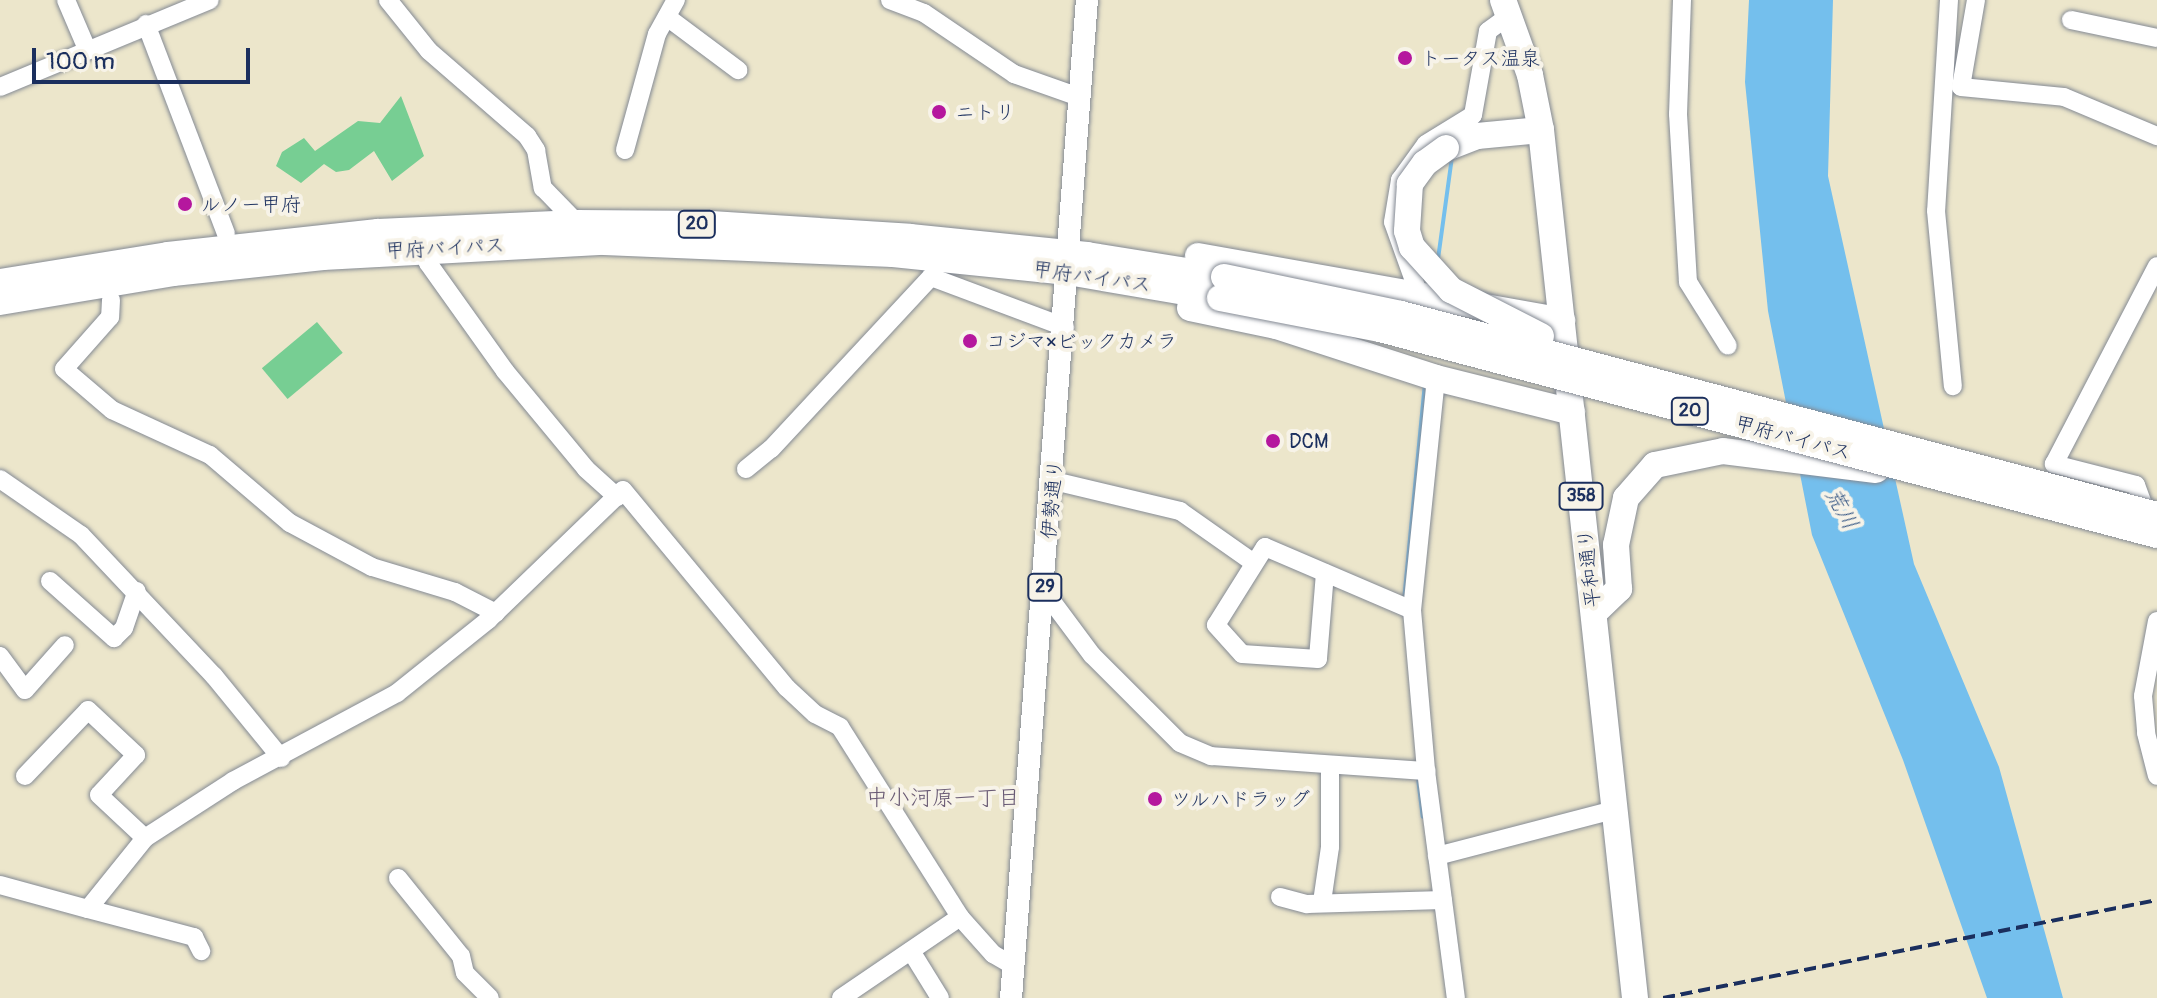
<!DOCTYPE html>
<html>
<head>
<meta charset="utf-8">
<style>
	body { margin:0 }
	#map { position:relative; width:2157px; height:998px; overflow:hidden; background:#ece6cb; font-family:Pangolin,"Klee One",sans-serif }
	div>[style] { position:absolute }
	.green>* { inset:0; background:#77ce93; transform-origin:0 0 }
	.water>* { inset:0; background:#74bfed }
	.stream>* { height:4px; margin:-2px; padding:0 2px; transform-origin:2px; border-radius:2px; background:#74bfed }
	.roads { filter:drop-shadow(0 0 2px #848a94) drop-shadow(0 0 2px #848a94) }
	.minor>* { height:18px; margin:-9px; padding:0 9px; transform-origin:9px; border-radius:9px; background:#fff }
	.major>* { height:22px; margin:-11px; padding:0 11px; transform-origin:11px; border-radius:11px; background:#fff }
	.highway>* { height:26px; margin:-13px; padding:0 13px; transform-origin:13px; border-radius:13px; background:#fff }
	.rail>* { height:4px; margin-top:-2px; transform-origin:0; background:repeating-linear-gradient(90deg,#1b2f5e 0 12px,transparent 0 18px) }
	.bridges { filter:drop-shadow(0 0 2px #848a94) drop-shadow(0 0 2px #848a94) }
	.highway-bridge>* { height:26px; margin:-13px; padding:0 13px; transform-origin:13px; border-radius:13px; background:#fff }
	.dots>* { width:22px; height:22px; translate:-50% -50%; box-sizing:border-box; border:4px solid #f7f3e8; border-radius:50% }
	span { translate:-50% -50%; white-space:nowrap; text-align:center; line-height:1.15; -webkit-text-stroke:8px #f7f3e8; paint-order:stroke }
	.shield-label span { padding:2px 6px; background:#f7f3e8; border:2px solid; border-radius:6px; -webkit-text-stroke-width:0 }
	.shield-label { font-size:18px; color:#1b2f5e; font-weight:700 }
	.poi-label { font-size:20px; color:#1b2f5e }
	.left { translate:0 -50%; text-align:left }
	.street-label { font-size:20px; color:#1b2f5e }
	.water-label { font-size:22px; color:#315382; font-style:italic }
	.neighbourhood-label { font-size:22px; color:#685973 }
	.scale { position:absolute; left:32px; top:48px; width:218px; height:36px; box-sizing:border-box; border:4px solid #1b2f5e; border-top:0; padding-left:10px; font-size:24px; line-height:28px; white-space:nowrap; color:#1b2f5e; -webkit-text-stroke:6px #f7f3e8; paint-order:stroke }
</style>
</head>
<body>
<div id="map">
	<div class="green">
		<div style="clip-path:polygon(401px 96px,424px 156px,392px 181px,374px 151px,349px 170px,336px 172px,324px 164px,301px 183px,276px 166px,282px 152px,304px 138px,315px 151px,358px 121px,380px 123px)"></div>
		<div style="left:317px;top:322px;width:40px;height:72px;rotate:50deg"></div>
	</div>
	<div class="water">
		<div style="clip-path:polygon(1749px 0,1833px 0,1828px 176px,1914px 564px,1999px 767px,2063px 998px,1987px 998px,1903px 760px,1812px 535px,1768px 311px,1745px 82px)"></div>
	</div>
	<div class="stream">
		<div style="left:1438px;top:259px;width:103px;rotate:-82.2deg"></div>
		<div style="left:1404px;top:601px;width:219px;rotate:-84.5deg"></div>
		<div style="left:1418px;top:778px;width:39px;rotate:83deg"></div>
	</div>
	<div class="roads">
		<div class="minor">
			<div style="left:66px;top:0;width:53px;rotate:66.8deg"></div>
			<div style="left:388px;top:0;width:65px;rotate:51.2deg"></div>
			<div style="left:429px;top:51px;width:130px;rotate:40.9deg"></div>
			<div style="left:527px;top:136px;width:17px;rotate:57deg"></div>
			<div style="left:536px;top:150px;width:39px;rotate:80deg"></div>
			<div style="left:543px;top:188px;width:49px;rotate:45.8deg"></div>
			<div style="left:890px;top:0;width:36px;rotate:21deg"></div>
			<div style="left:924px;top:13px;width:109px;rotate:34.1deg"></div>
			<div style="left:1014px;top:74px;width:69px;rotate:19.5deg"></div>
			<div style="left:1682px;top:0;width:114px;rotate:92deg"></div>
			<div style="left:1678px;top:114px;width:168px;rotate:86.6deg"></div>
			<div style="left:1688px;top:282px;width:75px;rotate:58deg"></div>
			<div style="left:1949px;top:0;width:211px;rotate:93.5deg"></div>
			<div style="left:1936px;top:211px;width:176px;rotate:84.5deg"></div>
			<div style="left:1976px;top:0;width:88px;rotate:99.8deg"></div>
			<div style="left:1961px;top:87px;width:103px;rotate:5.5deg"></div>
			<div style="left:2064px;top:97px;width:101px;rotate:22.8deg"></div>
			<div style="left:667px;top:17px;width:89px;rotate:36.7deg"></div>
			<div style="left:2071px;top:20px;width:88px;rotate:11.8deg"></div>
			<div style="left:146px;top:24px;width:224px;rotate:69.1deg"></div>
			<div style="left:0;top:87px;width:227px;rotate:-22.5deg"></div>
			<div style="left:625px;top:150px;width:120px;rotate:-74.6deg"></div>
			<div style="left:657px;top:34px;width:39px;rotate:-61deg"></div>
			<div style="left:425px;top:248px;width:15px;rotate:79deg"></div>
			<div style="left:428px;top:263px;width:133px;rotate:54.5deg"></div>
			<div style="left:505px;top:371px;width:127px;rotate:50.4deg"></div>
			<div style="left:586px;top:469px;width:42px;rotate:42.1deg"></div>
			<div style="left:1418px;top:292px;width:74px;rotate:-109.7deg"></div>
			<div style="left:1393px;top:222px;width:43px;rotate:-80.5deg"></div>
			<div style="left:1400px;top:180px;width:44px;rotate:-54.2deg"></div>
			<div style="left:1426px;top:144px;width:55px;rotate:-31.7deg"></div>
			<div style="left:1473px;top:115px;width:85px;rotate:-79.9deg"></div>
			<div style="left:1488px;top:31px;width:26px;rotate:-36deg"></div>
			<div style="left:111px;top:300px;width:17px;rotate:93deg"></div>
			<div style="left:110px;top:317px;width:69px;rotate:131.5deg"></div>
			<div style="left:64px;top:369px;width:63px;rotate:40.5deg"></div>
			<div style="left:112px;top:410px;width:108px;rotate:24.7deg"></div>
			<div style="left:210px;top:455px;width:105px;rotate:40.4deg"></div>
			<div style="left:290px;top:523px;width:93px;rotate:28.2deg"></div>
			<div style="left:372px;top:567px;width:87px;rotate:16.8deg"></div>
			<div style="left:455px;top:592px;width:46px;rotate:27.1deg"></div>
			<div style="left:1436px;top:378px;width:233px;rotate:95.9deg"></div>
			<div style="left:1412px;top:610px;width:162px;rotate:85deg"></div>
			<div style="left:1426px;top:771px;width:229px;rotate:82.5deg"></div>
			<div style="left:746px;top:469px;width:32px;rotate:-39deg"></div>
			<div style="left:771px;top:449px;width:235px;rotate:-47.1deg"></div>
			<div style="left:931px;top:277px;width:143px;rotate:20.5deg"></div>
			<div style="left:0;top:479px;width:98px;rotate:34.7deg"></div>
			<div style="left:81px;top:535px;width:194px;rotate:46.7deg"></div>
			<div style="left:214px;top:676px;width:106px;rotate:50.7deg"></div>
			<div style="left:1054px;top:481px;width:130px;rotate:13.4deg"></div>
			<div style="left:1180px;top:511px;width:90px;rotate:35.1deg"></div>
			<div style="left:2148px;top:518px;width:35px;rotate:-110deg"></div>
			<div style="left:2136px;top:485px;width:85px;rotate:-165.6deg"></div>
			<div style="left:2054px;top:464px;width:223px;rotate:-62.5deg"></div>
			<div style="left:1325px;top:573px;width:86px;rotate:94.7deg"></div>
			<div style="left:1318px;top:659px;width:76px;rotate:-176.2deg"></div>
			<div style="left:1242px;top:654px;width:39px;rotate:-132deg"></div>
			<div style="left:1216px;top:625px;width:92px;rotate:-57.9deg"></div>
			<div style="left:1265px;top:547px;width:160px;rotate:23.2deg"></div>
			<div style="left:50px;top:581px;width:86px;rotate:41.7deg"></div>
			<div style="left:114px;top:638px;width:14px;rotate:-45deg"></div>
			<div style="left:124px;top:628px;width:39px;rotate:-71deg"></div>
			<div style="left:1045px;top:592px;width:79px;rotate:53.3deg"></div>
			<div style="left:1092px;top:655px;width:124px;rotate:45deg"></div>
			<div style="left:1180px;top:743px;width:34px;rotate:23deg"></div>
			<div style="left:1211px;top:756px;width:216px;rotate:4deg"></div>
			<div style="left:2157px;top:621px;width:76px;rotate:100.6deg"></div>
			<div style="left:2143px;top:696px;width:37px;rotate:85deg"></div>
			<div style="left:2146px;top:733px;width:44px;rotate:75.7deg"></div>
			<div style="left:0;top:656px;width:42px;rotate:53.7deg"></div>
			<div style="left:25px;top:690px;width:60px;rotate:-48.4deg"></div>
			<div style="left:25px;top:776px;width:91px;rotate:-46.3deg"></div>
			<div style="left:88px;top:710px;width:66px;rotate:43.2deg"></div>
			<div style="left:136px;top:755px;width:54px;rotate:132.8deg"></div>
			<div style="left:99px;top:795px;width:63px;rotate:43.1deg"></div>
			<div style="left:1437px;top:856px;width:183px;rotate:-14.6deg"></div>
			<div style="left:398px;top:878px;width:100px;rotate:51.1deg"></div>
			<div style="left:461px;top:956px;width:17px;rotate:77deg"></div>
			<div style="left:465px;top:973px;width:35px;rotate:45deg"></div>
			<div style="left:0;top:885px;width:91px;rotate:15.3deg"></div>
			<div style="left:88px;top:909px;width:91px;rotate:-51.2deg"></div>
			<div style="left:145px;top:838px;width:105px;rotate:-32.9deg"></div>
			<div style="left:233px;top:781px;width:186px;rotate:-28.2deg"></div>
			<div style="left:397px;top:693px;width:117px;rotate:-38.7deg"></div>
			<div style="left:488px;top:620px;width:187px;rotate:-43.9deg"></div>
			<div style="left:623px;top:490px;width:257px;rotate:50.4deg"></div>
			<div style="left:787px;top:688px;width:38px;rotate:43deg"></div>
			<div style="left:815px;top:714px;width:28px;rotate:27deg"></div>
			<div style="left:840px;top:727px;width:225px;rotate:57.7deg"></div>
			<div style="left:960px;top:917px;width:50px;rotate:48.3deg"></div>
			<div style="left:993px;top:954px;width:22px;rotate:30deg"></div>
			<div style="left:1280px;top:897px;width:28px;rotate:15deg"></div>
			<div style="left:1307px;top:904px;width:136px;rotate:-1.7deg"></div>
			<div style="left:1322px;top:902px;width:56px;rotate:-81.7deg"></div>
			<div style="left:1330px;top:847px;width:82px;rotate:-90deg"></div>
			<div style="left:88px;top:909px;width:110px;rotate:14.8deg"></div>
			<div style="left:194px;top:937px;width:16px;rotate:63deg"></div>
			<div style="left:911px;top:951px;width:55px;rotate:58.3deg"></div>
			<div style="left:841px;top:998px;width:144px;rotate:-34.2deg"></div>
		</div>
		<div class="major">
			<div style="left:1011px;top:998px;width:1001px;rotate:-85.65deg"></div>
		</div>
		<div class="highway">
			<div style="left:1503px;top:0;width:80px;rotate:70.2deg"></div>
			<div style="left:1530px;top:75px;width:56px;rotate:78.7deg"></div>
			<div style="left:1541px;top:130px;width:873px;rotate:83.82deg"></div>
			<div style="left:1446px;top:148px;width:33px;rotate:-21deg"></div>
			<div style="left:1477px;top:136px;width:64px;rotate:-5.4deg"></div>
			<div style="left:1198px;top:256px;width:370px;rotate:10.1deg"></div>
			<div style="left:0;top:282px;width:170px;rotate:-9.1deg"></div>
			<div style="left:168px;top:255px;width:211px;rotate:-6.3deg"></div>
			<div style="left:378px;top:232px;width:199px;rotate:-2.6deg"></div>
			<div style="left:577px;top:223px;width:134px;rotate:0.4deg"></div>
			<div style="left:711px;top:224px;width:199px;rotate:3.7deg"></div>
			<div style="left:910px;top:237px;width:178px;rotate:5.8deg"></div>
			<div style="left:1087px;top:255px;width:139px;rotate:9.1deg"></div>
			<div style="left:0;top:302px;width:175px;rotate:-9.5deg"></div>
			<div style="left:173px;top:273px;width:151px;rotate:-6.1deg"></div>
			<div style="left:323px;top:257px;width:281px;rotate:-3.1deg"></div>
			<div style="left:604px;top:242px;width:289px;rotate:2.4deg"></div>
			<div style="left:893px;top:254px;width:176px;rotate:5.9deg"></div>
			<div style="left:1068px;top:272px;width:154px;rotate:9.7deg"></div>
			<div style="left:1190px;top:308px;width:88px;rotate:11.8deg"></div>
			<div style="left:1276px;top:326px;width:168px;rotate:18deg"></div>
			<div style="left:1436px;top:378px;width:140px;rotate:14deg"></div>
			<div style="left:1594px;top:613px;width:35px;rotate:-44deg"></div>
			<div style="left:1619px;top:589px;width:44px;rotate:-93.9deg"></div>
			<div style="left:1616px;top:545px;width:48px;rotate:-78deg"></div>
			<div style="left:1626px;top:498px;width:44px;rotate:-48.7deg"></div>
			<div style="left:1655px;top:465px;width:69px;rotate:-11.6deg"></div>
			<div style="left:1723px;top:451px;width:154px;rotate:7.1deg"></div>
		</div>
	</div>
	<div class="rail">
		<div style="left:1663px;top:998px;width:504px;rotate:-11.22deg"></div>
	</div>
	<div class="bridges">
		<div class="highway-bridge">
			<div style="left:1446px;top:148px;width:26px;rotate:144deg"></div>
			<div style="left:1425px;top:163px;width:26px;rotate:126deg"></div>
			<div style="left:1410px;top:184px;width:47px;rotate:93.7deg"></div>
			<div style="left:1407px;top:231px;width:17px;rotate:73deg"></div>
			<div style="left:1412px;top:247px;width:58px;rotate:47.8deg"></div>
			<div style="left:1451px;top:290px;width:101px;rotate:27.1deg"></div>
			<div style="left:1224px;top:277px;width:181px;rotate:11.8deg"></div>
			<div style="left:1401px;top:314px;width:782px;rotate:14.89deg"></div>
			<div style="left:1220px;top:298px;width:163px;rotate:11deg"></div>
			<div style="left:1380px;top:329px;width:804px;rotate:14.85deg"></div>
		</div>
	</div>
	<div class="dots">
		<div style="left:1405px;top:58px;background:#b5179e"></div>
		<div style="left:939px;top:112px;background:#b5179e"></div>
		<div style="left:185px;top:204px;background:#b5179e"></div>
		<div style="left:970px;top:341px;background:#b5179e"></div>
		<div style="left:1273px;top:441px;background:#b5179e"></div>
		<div style="left:1155px;top:799px;background:#b5179e"></div>
	</div>
	<div class="shield-label">
		<span style="left:697px;top:224px">20</span>
		<span style="left:1690px;top:411px">20</span>
		<span style="left:1581px;top:496px">358</span>
		<span style="left:1045px;top:587px">29</span>
	</div>
	<div class="poi-label">
		<span class="left" style="left:1421px;top:58px">トータス温泉</span>
		<span class="left" style="left:955px;top:112px">ニトリ</span>
		<span class="left" style="left:201px;top:204px">ルノー甲府</span>
		<span class="left" style="left:986px;top:341px">コジマ×ビックカメラ</span>
		<span class="left" style="left:1289px;top:441px">DCM</span>
		<span class="left" style="left:1171px;top:799px">ツルハドラッグ</span>
	</div>
	<div class="street-label">
		<span style="left:445px;top:248px;rotate:-3deg">甲府バイパス</span>
		<span style="left:1092px;top:277px;rotate:8deg">甲府バイパス</span>
		<span style="left:1793px;top:438px;rotate:15deg">甲府バイパス</span>
		<span style="left:1052px;top:499px;rotate:-85deg">伊勢通り</span>
		<span style="left:1589px;top:568px;rotate:-96deg">平和通り</span>
	</div>
	<div class="water-label">
		<span style="left:1841px;top:509px;rotate:61deg">荒川</span>
	</div>
	<div class="neighbourhood-label">
		<span style="left:943px;top:799px">中小河原一丁目</span>
	</div>
	<div class="scale">100 m</div>
</div>
</body>
</html>
